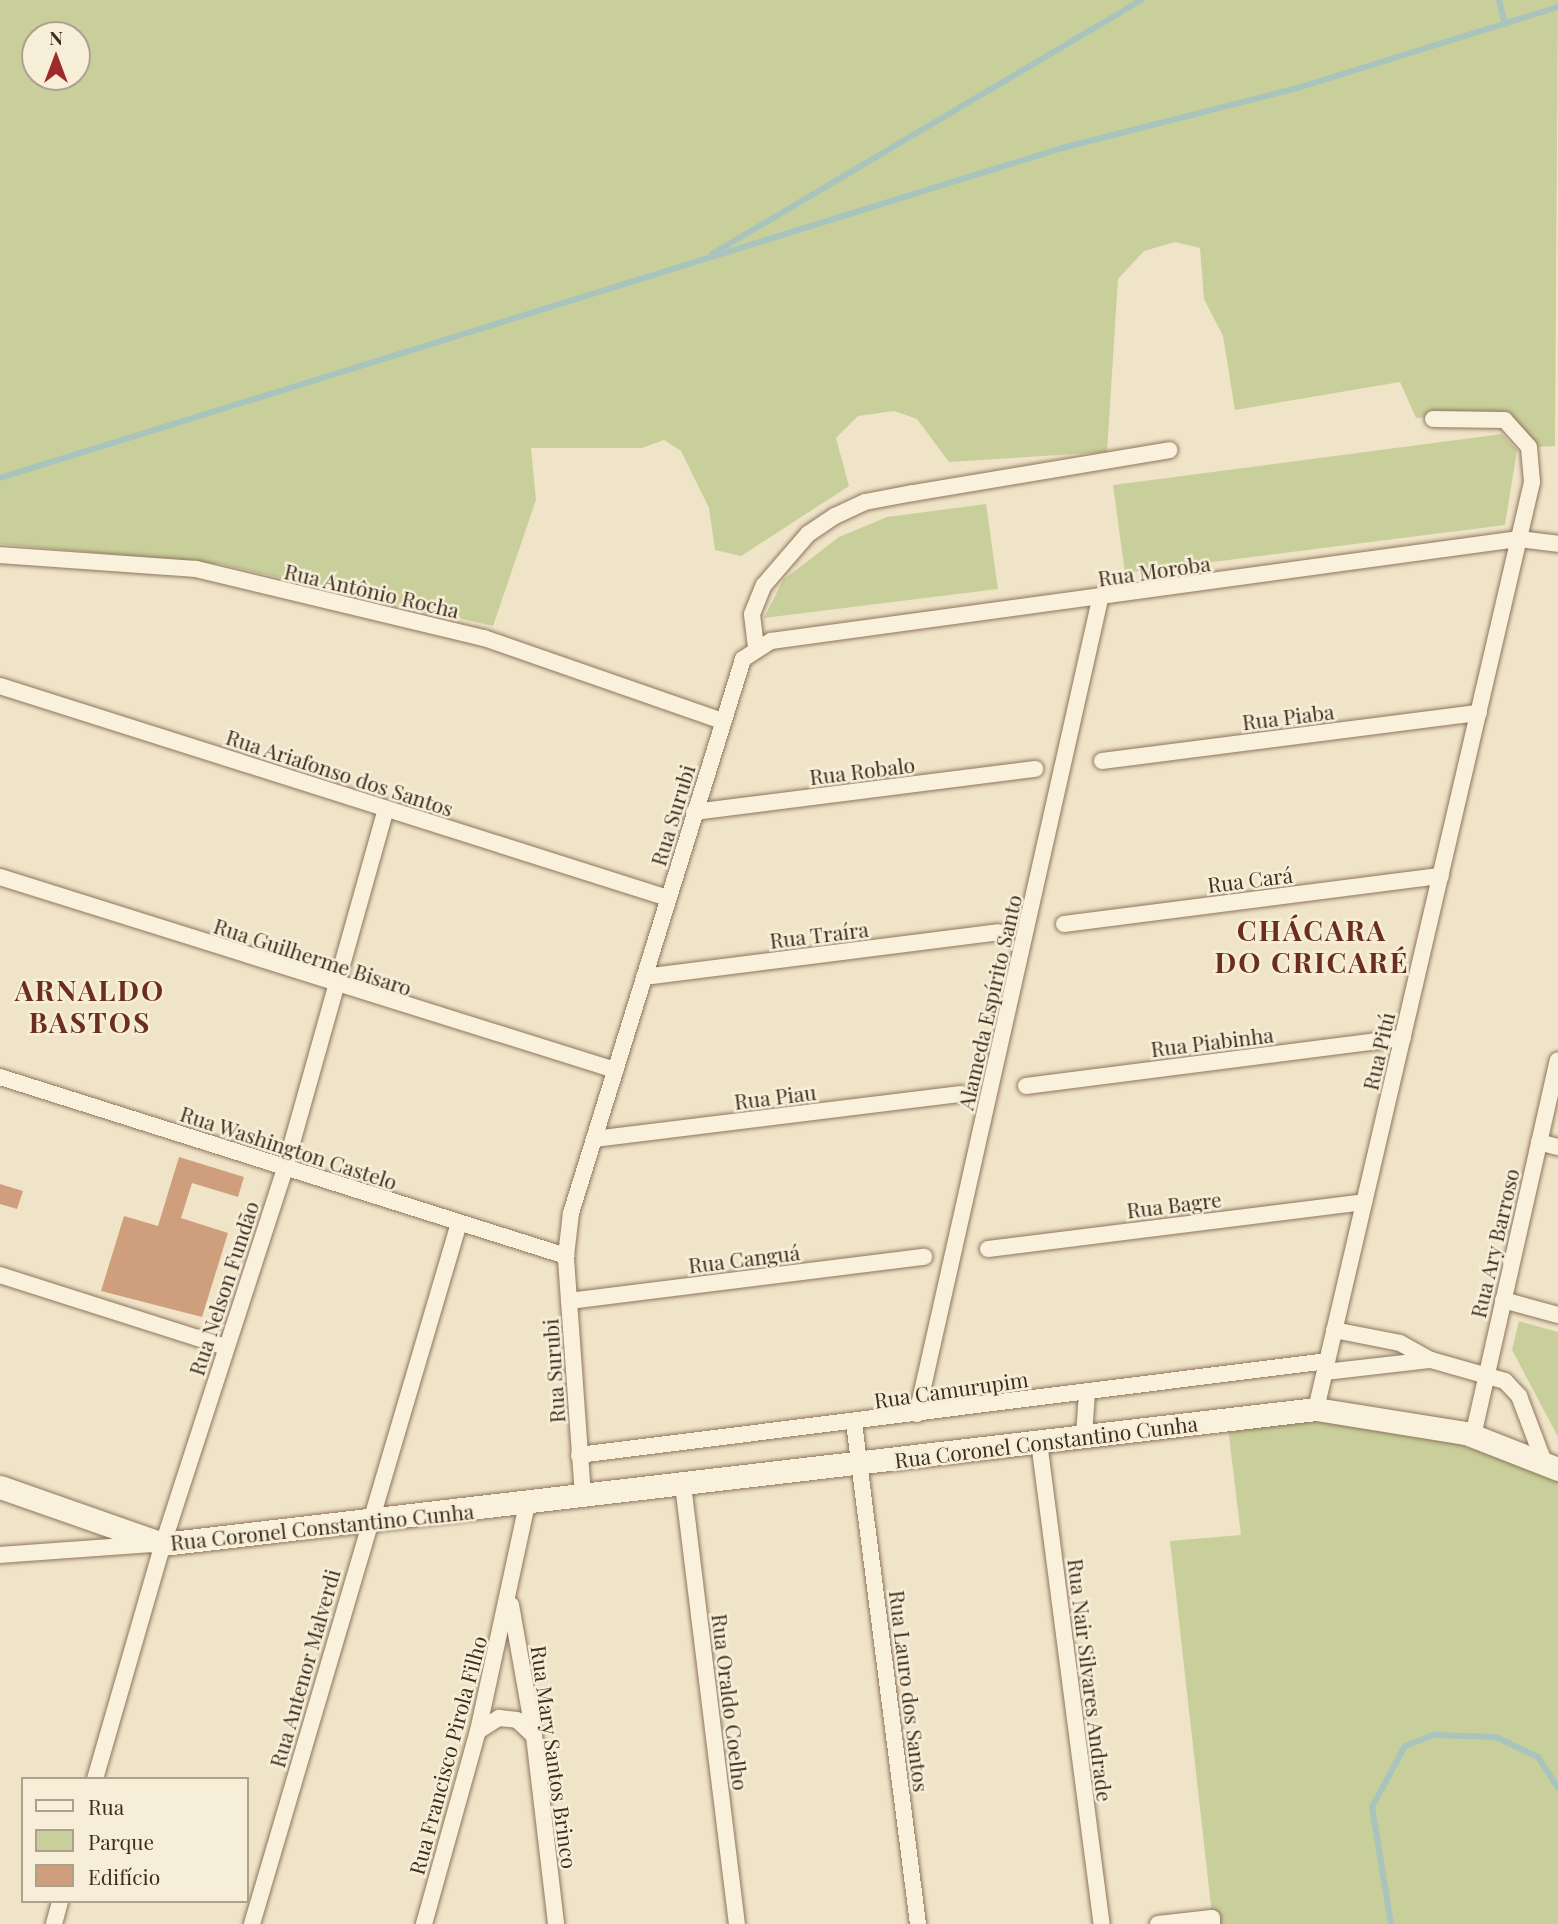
<!DOCTYPE html>
<html>
<head>
<meta charset="utf-8">
<style>
	body { margin:0 }
	#map { position:relative; width:1558px; height:1924px; overflow:hidden; background:#f0e4c8; font-family:"Playfair Display",serif }
	div>[style] { position:absolute }
	.green>* { inset:0; background:#c9cf9b }
	.stream>* { height:6px; margin:-3px; padding:0 3px; transform-origin:3px; border-radius:3px; background:#a9c4bc }
	.building>* { inset:0; background:#cf9f7d }
	.roads { filter:drop-shadow(0 0 2px #8d765c) drop-shadow(0 0 2px #8d765c) }
	.street>* { height:16px; margin:-8px; padding:0 8px; transform-origin:8px; border-radius:8px; background:#faf1dc }
	.secondary>* { height:23px; margin:-11.5px; padding:0 11.5px; transform-origin:11.5px; border-radius:11.5px; background:#faf1dc }
	span { translate:-50% -50%; white-space:nowrap; text-align:center; line-height:1.15; -webkit-text-stroke:5px #f7eed8; paint-order:stroke }
	.street-label { font-size:21px; color:#3d2e20 }
	.district-label { font-size:28px; color:#6b2e1e; font-weight:700; letter-spacing:2px }
	.legend { position:absolute; left:21px; top:1777px; width:228px; height:126px; box-sizing:border-box; background:#f7eed8; border:2px solid #ada18e; margin:0; padding:9px 12px; list-style:none; font-size:21px; color:#3d2e20 }
	.legend li { display:flex; align-items:center; gap:14px; height:35px }
	.legend b { width:35px; border:2px solid #ada18e }
	.north { position:absolute; left:21px; top:21px; width:70px; height:70px; box-sizing:border-box; background:#f7eed8; border:2px solid #ada18e; border-radius:50%; rotate:0deg; font-size:19px; font-weight:700; line-height:28px; text-align:center; color:#3d2e20 }
	.north::after { content:''; display:block; margin:auto; width:24px; height:32px; background:#9e2a2b; clip-path:polygon(50% 0,100% 100%,50% 72%,0 100%) }
</style>
</head>
<body>
<div id="map">
	<div class="green">
		<div style="clip-path:polygon(evenodd,0 0,1558px 0,1555px 446px,1532px 447px,1510px 421px,1457px 415px,1416px 418px,1400px 382px,1235px 410px,1223px 336px,1204px 299px,1200px 248px,1175px 242px,1144px 251px,1118px 279px,1107px 452px,949px 462px,917px 419px,894px 411px,858px 416px,836px 438px,849px 486px,741px 556px,715px 550px,709px 508px,681px 451px,664px 440px,642px 448px,531px 448px,536px 500px,493px 626px,220px 564px,0 544px,0 0,35px 35px,77px 35px,77px 77px,35px 77px,35px 35px)"></div>
		<div style="clip-path:polygon(1502px 434px,1517px 450px,1505px 525px,1125px 573px,1113px 485px)"></div>
		<div style="clip-path:polygon(986px 504px,998px 589px,764px 618px,783px 580px,839px 537px,887px 517px)"></div>
		<div style="clip-path:polygon(1519px 1321px,1558px 1332px,1558px 1437px,1512px 1350px)"></div>
		<div style="clip-path:polygon(1336px 1415px,1440px 1437px,1558px 1479px,1558px 1924px,1213px 1924px,1170px 1541px,1241px 1535px,1227px 1420px)"></div>
	</div>
	<div class="stream">
		<div style="left:1499px;top:0;width:25px;rotate:76deg"></div>
		<div style="left:712px;top:254px;width:499px;rotate:-30.6deg"></div>
		<div style="left:0;top:478px;width:1112px;rotate:-17.26deg"></div>
		<div style="left:1062px;top:148px;width:247px;rotate:-14.3deg"></div>
		<div style="left:1301px;top:87px;width:269px;rotate:-17.3deg"></div>
		<div style="left:1391px;top:1924px;width:119px;rotate:-99.2deg"></div>
		<div style="left:1372px;top:1807px;width:69px;rotate:-61.6deg"></div>
		<div style="left:1405px;top:1746px;width:30px;rotate:-21deg"></div>
		<div style="left:1433px;top:1735px;width:63px;rotate:1.8deg"></div>
		<div style="left:1496px;top:1737px;width:47px;rotate:25.5deg"></div>
		<div style="left:1538px;top:1757px;width:37px;rotate:57deg"></div>
	</div>
	<div class="building">
		<div style="clip-path:polygon(179px 1157px,244px 1177px,238px 1197px,192px 1183px,181px 1218px,228px 1233px,202px 1317px,101px 1291px,124px 1216px,158px 1226px)"></div>
		<div style="clip-path:polygon(0 1184px,23px 1191px,17px 1209px,0 1204px)"></div>
	</div>
	<div class="roads">
		<div class="street">
			<div style="left:0;top:555px;width:196px;rotate:4.1deg"></div>
			<div style="left:196px;top:569px;width:296px;rotate:13.5deg"></div>
			<div style="left:484px;top:638px;width:252px;rotate:19.2deg"></div>
			<div style="left:756px;top:647px;width:33px;rotate:-97deg"></div>
			<div style="left:752px;top:614px;width:31px;rotate:-68deg"></div>
			<div style="left:764px;top:585px;width:67px;rotate:-49.2deg"></div>
			<div style="left:808px;top:534px;width:32px;rotate:-34deg"></div>
			<div style="left:835px;top:516px;width:33px;rotate:-25deg"></div>
			<div style="left:865px;top:502px;width:49px;rotate:-10.6deg"></div>
			<div style="left:913px;top:493px;width:260px;rotate:-9.5deg"></div>
			<div style="left:0;top:686px;width:701px;rotate:17.61deg"></div>
			<div style="left:1102px;top:761px;width:380px;rotate:-7.3deg"></div>
			<div style="left:694px;top:812px;width:344px;rotate:-7.2deg"></div>
			<div style="left:0;top:877px;width:645px;rotate:17.42deg"></div>
			<div style="left:1064px;top:924px;width:380px;rotate:-7.3deg"></div>
			<div style="left:644px;top:977px;width:357px;rotate:-7.2deg"></div>
			<div style="left:0;top:1077px;width:594px;rotate:17.55deg"></div>
			<div style="left:1026px;top:1086px;width:380px;rotate:-7.3deg"></div>
			<div style="left:594px;top:1139px;width:370px;rotate:-7deg"></div>
			<div style="left:1539px;top:1142px;width:20px;rotate:15deg"></div>
			<div style="left:988px;top:1249px;width:379px;rotate:-7.1deg"></div>
			<div style="left:0;top:1275px;width:236px;rotate:17.7deg"></div>
			<div style="left:1503px;top:1300px;width:57px;rotate:15.3deg"></div>
			<div style="left:569px;top:1301px;width:358px;rotate:-7.1deg"></div>
			<div style="left:1334px;top:1330px;width:67px;rotate:11.1deg"></div>
			<div style="left:1400px;top:1343px;width:35px;rotate:29deg"></div>
			<div style="left:1431px;top:1360px;width:77px;rotate:15.8deg"></div>
			<div style="left:1505px;top:1381px;width:21px;rotate:47deg"></div>
			<div style="left:1519px;top:1396px;width:71px;rotate:69.3deg"></div>
			<div style="left:1325px;top:1372px;width:107px;rotate:-6.5deg"></div>
			<div style="left:1316px;top:1409px;width:952px;rotate:-76.88deg"></div>
			<div style="left:1532px;top:482px;width:35px;rotate:-95deg"></div>
			<div style="left:1529px;top:447px;width:36px;rotate:-132deg"></div>
			<div style="left:1505px;top:420px;width:72px;rotate:-179.2deg"></div>
			<div style="left:917px;top:1414px;width:835px;rotate:-77.34deg"></div>
			<div style="left:854px;top:1423px;width:505px;rotate:82.72deg"></div>
			<div style="left:1084px;top:1436px;width:44px;rotate:-86.1deg"></div>
			<div style="left:1473px;top:1436px;width:385px;rotate:-77.3deg"></div>
			<div style="left:1039px;top:1442px;width:486px;rotate:82.6deg"></div>
			<div style="left:579px;top:1455px;width:754px;rotate:-7.16deg"></div>
			<div style="left:683px;top:1485px;width:442px;rotate:83deg"></div>
			<div style="left:583px;top:1496px;width:241px;rotate:-94.1deg"></div>
			<div style="left:566px;top:1256px;width:43px;rotate:-83.4deg"></div>
			<div style="left:571px;top:1213px;width:580px;rotate:-72.75deg"></div>
			<div style="left:743px;top:659px;width:33px;rotate:-33deg"></div>
			<div style="left:771px;top:641px;width:755px;rotate:-7.77deg"></div>
			<div style="left:1519px;top:539px;width:39px;rotate:7deg"></div>
			<div style="left:0;top:1555px;width:155px;rotate:-4.1deg"></div>
			<div style="left:511px;top:1605px;width:133px;rotate:80deg"></div>
			<div style="left:534px;top:1736px;width:189px;rotate:83.3deg"></div>
			<div style="left:478px;top:1731px;width:25px;rotate:-32deg"></div>
			<div style="left:499px;top:1718px;width:18px;rotate:6deg"></div>
			<div style="left:517px;top:1720px;width:23px;rotate:43deg"></div>
			<div style="left:95px;top:1779px;width:245px;rotate:-73.9deg"></div>
			<div style="left:163px;top:1544px;width:395px;rotate:-72deg"></div>
			<div style="left:285px;top:1168px;width:373px;rotate:-74.3deg"></div>
			<div style="left:54px;top:1924px;width:24px;rotate:-75deg"></div>
			<div style="left:252px;top:1924px;width:731px;rotate:-73.55deg"></div>
			<div style="left:424px;top:1924px;width:200px;rotate:-74.4deg"></div>
			<div style="left:478px;top:1731px;width:232px;rotate:-77.8deg"></div>
			<div style="left:1158px;top:1924px;width:54px;rotate:-6.3deg"></div>
			<div style="left:1212px;top:1918px;width:6px;rotate:90deg"></div>
		</div>
		<div class="secondary">
			<div style="left:0;top:1487px;width:173px;rotate:19.3deg"></div>
			<div style="left:163px;top:1544px;width:1161px;rotate:-6.68deg"></div>
			<div style="left:1316px;top:1409px;width:152px;rotate:9.1deg"></div>
			<div style="left:1466px;top:1433px;width:99px;rotate:21.4deg"></div>
		</div>
	</div>
	<div class="street-label">
		<span style="left:1154px;top:570px;rotate:-8deg">Rua Moroba</span>
		<span style="left:372px;top:590px;rotate:13deg">Rua Antônio Rocha</span>
		<span style="left:1288px;top:716px;rotate:-7deg">Rua Piaba</span>
		<span style="left:862px;top:770px;rotate:-7deg">Rua Robalo</span>
		<span style="left:340px;top:772px;rotate:18deg">Rua Ariafonso dos Santos</span>
		<span style="left:672px;top:815px;rotate:-73deg">Rua Surubi</span>
		<span style="left:1250px;top:879px;rotate:-7deg">Rua Cará</span>
		<span style="left:819px;top:934px;rotate:-7deg">Rua Traíra</span>
		<span style="left:313px;top:956px;rotate:18deg">Rua Guilherme Bisaro</span>
		<span style="left:989px;top:1002px;rotate:-77deg">Alameda Espírito Santo</span>
		<span style="left:1212px;top:1041px;rotate:-7deg">Rua Piabinha</span>
		<span style="left:1378px;top:1051px;rotate:-77deg">Rua Pitú</span>
		<span style="left:775px;top:1096px;rotate:-7deg">Rua Piau</span>
		<span style="left:289px;top:1147px;rotate:18deg">Rua Washington Castelo</span>
		<span style="left:1174px;top:1204px;rotate:-7deg">Rua Bagre</span>
		<span style="left:1494px;top:1243px;rotate:-77deg">Rua Ary Barroso</span>
		<span style="left:744px;top:1258px;rotate:-7deg">Rua Canguá</span>
		<span style="left:223px;top:1288px;rotate:-72deg">Rua Nelson Fundão</span>
		<span style="left:553px;top:1371px;rotate:-94deg">Rua Surubi</span>
		<span style="left:951px;top:1389px;rotate:-8deg">Rua Camurupim</span>
		<span style="left:1046px;top:1441px;rotate:-7deg">Rua Coronel Constantino Cunha</span>
		<span style="left:322px;top:1526px;rotate:-6deg">Rua Coronel Constantino Cunha</span>
		<span style="left:304px;top:1668px;rotate:-74deg">Rua Antenor Malverdi</span>
		<span style="left:1091px;top:1680px;rotate:83deg">Rua Nair Silvares Andrade</span>
		<span style="left:910px;top:1691px;rotate:83deg">Rua Lauro dos Santos</span>
		<span style="left:731px;top:1702px;rotate:83deg">Rua Oraldo Coelho</span>
		<span style="left:447px;top:1755px;rotate:-75deg">Rua Francisco Pirola Filho</span>
		<span style="left:555px;top:1757px;rotate:82deg">Rua Mary Santos Brinco</span>
	</div>
	<div class="district-label">
		<span style="left:1312px;top:946px">CHÁCARA<br>DO CRICARÉ</span>
		<span style="left:90px;top:1006px">ARNALDO<br>BASTOS</span>
	</div>
	<ul class="legend">
	<li><b style="height:9px;background:#faf1dc"></b>Rua</li>
	<li><b style="height:19px;background:#c9cf9b"></b>Parque</li>
	<li><b style="height:19px;background:#cf9f7d"></b>Edifício</li>
	</ul>
	<div class="north">N</div>
</div>
</body>
</html>
